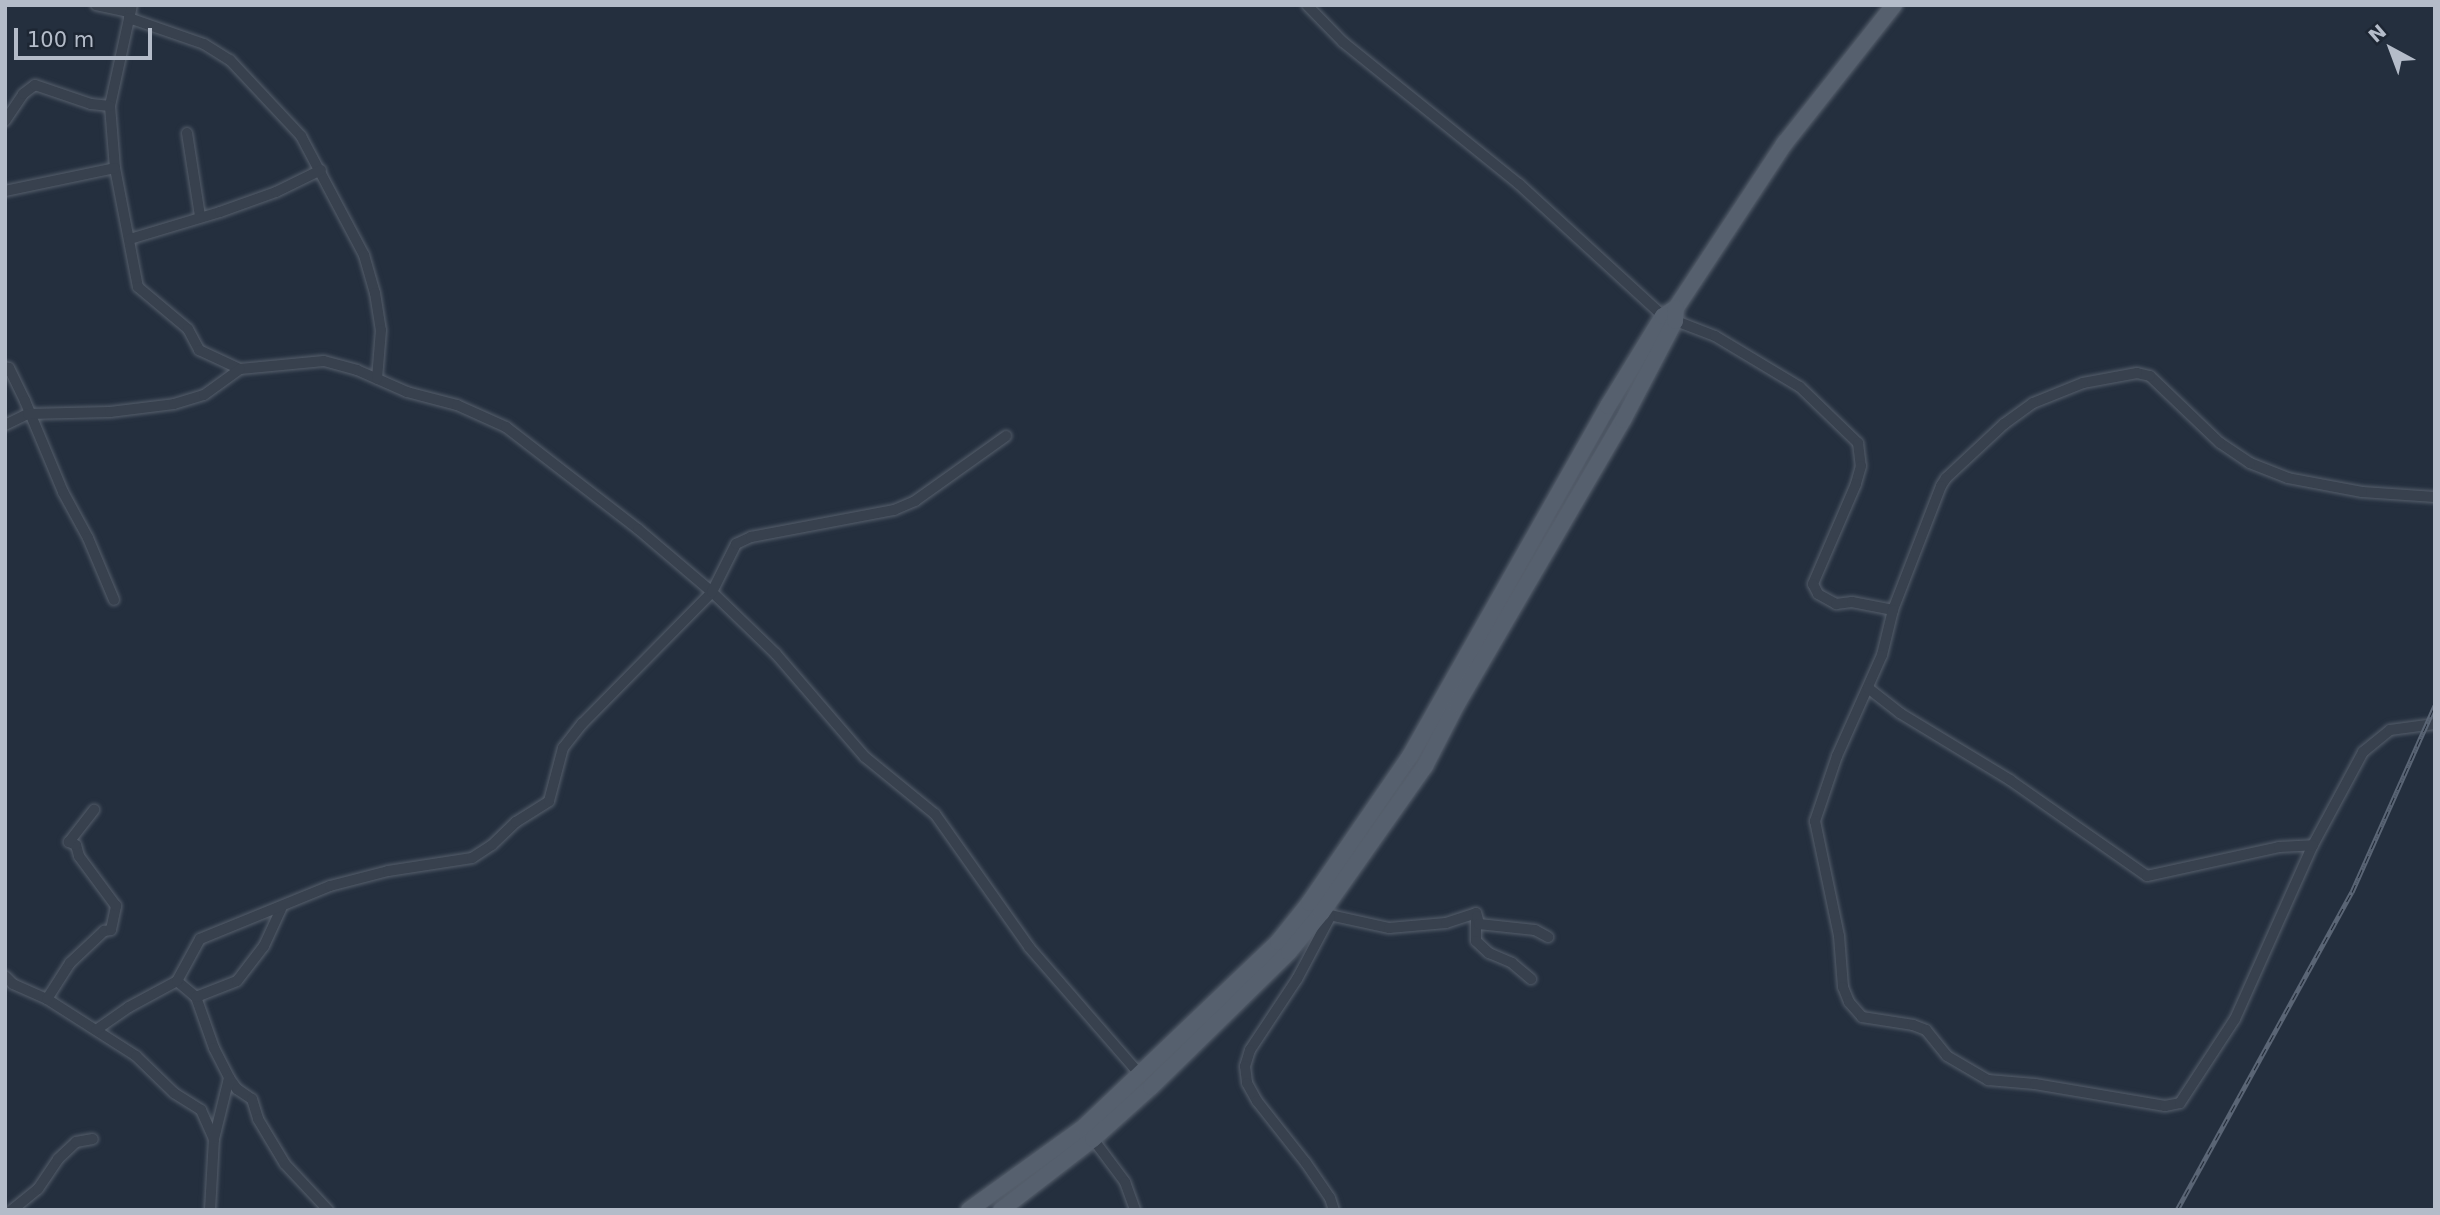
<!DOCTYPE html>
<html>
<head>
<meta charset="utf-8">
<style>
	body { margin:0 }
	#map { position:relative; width:2440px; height:1215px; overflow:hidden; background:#242f3e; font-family:"DejaVu Sans",sans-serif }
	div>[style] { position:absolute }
	.roads { filter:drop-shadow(0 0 2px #565f6c) drop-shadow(0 0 2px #565f6c) }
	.minor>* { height:10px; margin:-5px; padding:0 5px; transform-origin:5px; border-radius:5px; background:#38414e }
	.primary>* { height:16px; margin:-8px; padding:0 8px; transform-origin:8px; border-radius:8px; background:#56606e }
	.rail>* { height:5px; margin-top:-2.5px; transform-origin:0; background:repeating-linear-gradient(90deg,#1d2633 0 8px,#5a6575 0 16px); box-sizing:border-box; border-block:2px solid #5a6575 }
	span { translate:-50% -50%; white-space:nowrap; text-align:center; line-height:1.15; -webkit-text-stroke:5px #1d2633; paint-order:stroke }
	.frame { position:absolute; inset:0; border:7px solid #b4bcc9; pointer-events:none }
	.north { position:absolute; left:2356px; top:14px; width:70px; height:70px; -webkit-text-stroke:5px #1d2633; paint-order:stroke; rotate:319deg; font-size:19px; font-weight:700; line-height:28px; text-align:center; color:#b4bcc9 }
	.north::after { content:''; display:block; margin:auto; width:24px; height:32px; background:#b4bcc9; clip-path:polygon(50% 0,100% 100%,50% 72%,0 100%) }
	.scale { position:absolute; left:14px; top:28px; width:138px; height:32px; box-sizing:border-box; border:4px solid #b4bcc9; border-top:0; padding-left:9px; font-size:21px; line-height:24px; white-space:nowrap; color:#b4bcc9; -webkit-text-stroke:5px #1d2633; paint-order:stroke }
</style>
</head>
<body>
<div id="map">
	<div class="roads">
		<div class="minor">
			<div style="left:96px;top:5px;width:35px;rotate:12deg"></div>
			<div style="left:132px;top:5px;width:103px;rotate:102.3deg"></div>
			<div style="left:110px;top:106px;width:62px;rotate:85.4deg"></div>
			<div style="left:115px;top:168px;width:121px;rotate:79.1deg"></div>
			<div style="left:138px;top:287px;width:65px;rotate:40deg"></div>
			<div style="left:188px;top:329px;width:24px;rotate:62deg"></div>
			<div style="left:199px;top:350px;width:45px;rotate:24.9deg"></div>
			<div style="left:240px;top:369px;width:84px;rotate:-5.4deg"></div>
			<div style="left:324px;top:361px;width:34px;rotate:15deg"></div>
			<div style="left:357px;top:370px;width:55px;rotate:23.7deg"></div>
			<div style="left:407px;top:392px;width:52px;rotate:14.6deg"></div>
			<div style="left:457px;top:405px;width:54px;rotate:24.2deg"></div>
			<div style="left:506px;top:427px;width:167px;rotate:37.7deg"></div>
			<div style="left:638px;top:529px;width:97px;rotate:40.4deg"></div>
			<div style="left:712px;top:592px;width:89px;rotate:44.1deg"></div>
			<div style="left:776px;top:654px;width:136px;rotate:49.2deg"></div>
			<div style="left:865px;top:757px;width:90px;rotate:39.2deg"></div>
			<div style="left:935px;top:814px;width:163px;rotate:54.7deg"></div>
			<div style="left:1029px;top:947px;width:171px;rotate:49deg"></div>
			<div style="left:1307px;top:5px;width:52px;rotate:45.8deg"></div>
			<div style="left:1343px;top:42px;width:226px;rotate:38.9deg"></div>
			<div style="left:1519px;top:184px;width:195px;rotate:42.5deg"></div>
			<div style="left:1663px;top:316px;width:56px;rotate:21deg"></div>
			<div style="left:1715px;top:336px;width:99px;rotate:31deg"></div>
			<div style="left:1800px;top:387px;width:81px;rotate:44deg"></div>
			<div style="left:1858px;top:443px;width:23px;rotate:83deg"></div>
			<div style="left:1861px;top:466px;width:19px;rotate:106deg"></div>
			<div style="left:1856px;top:484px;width:109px;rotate:113.3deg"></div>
			<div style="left:1813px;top:584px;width:11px;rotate:63deg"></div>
			<div style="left:1818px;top:594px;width:21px;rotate:29deg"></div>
			<div style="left:1836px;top:604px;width:16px;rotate:-7deg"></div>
			<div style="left:1852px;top:602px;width:42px;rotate:11deg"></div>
			<div style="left:129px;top:18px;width:79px;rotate:19.1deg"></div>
			<div style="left:204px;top:44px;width:31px;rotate:32deg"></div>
			<div style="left:230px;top:60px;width:104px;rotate:46.9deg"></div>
			<div style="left:301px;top:136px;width:135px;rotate:62.1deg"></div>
			<div style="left:364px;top:255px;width:40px;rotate:74deg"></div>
			<div style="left:375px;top:293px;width:37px;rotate:81deg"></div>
			<div style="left:381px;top:330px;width:49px;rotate:94.7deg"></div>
			<div style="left:5px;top:121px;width:32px;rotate:-56deg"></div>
			<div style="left:23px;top:94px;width:15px;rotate:-37deg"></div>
			<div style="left:35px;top:85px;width:59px;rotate:18.7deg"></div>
			<div style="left:91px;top:104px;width:19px;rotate:6deg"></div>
			<div style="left:187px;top:133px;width:84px;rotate:81.1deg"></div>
			<div style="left:5px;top:191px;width:112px;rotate:-11.8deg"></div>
			<div style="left:130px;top:239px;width:94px;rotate:-16.7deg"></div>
			<div style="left:220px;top:212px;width:59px;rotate:-19.7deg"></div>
			<div style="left:276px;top:192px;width:50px;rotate:-26.1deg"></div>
			<div style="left:5px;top:367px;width:4px;rotate:14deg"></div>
			<div style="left:9px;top:368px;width:37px;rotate:64deg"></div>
			<div style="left:25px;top:401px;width:99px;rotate:67.3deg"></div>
			<div style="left:63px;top:492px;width:52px;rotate:61.5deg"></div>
			<div style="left:88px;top:538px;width:67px;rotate:67.2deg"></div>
			<div style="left:5px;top:425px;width:25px;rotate:-26deg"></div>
			<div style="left:28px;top:414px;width:82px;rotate:-1.4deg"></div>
			<div style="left:110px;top:412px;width:64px;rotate:-7.1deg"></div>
			<div style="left:174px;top:404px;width:31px;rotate:-17deg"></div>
			<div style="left:204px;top:395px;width:44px;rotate:-35.8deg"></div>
			<div style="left:2435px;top:497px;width:73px;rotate:-176.1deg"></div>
			<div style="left:2362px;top:492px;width:75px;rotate:-169.3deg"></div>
			<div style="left:2288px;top:478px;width:41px;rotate:-158.5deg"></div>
			<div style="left:2250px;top:463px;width:36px;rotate:-146deg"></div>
			<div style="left:2220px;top:443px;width:97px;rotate:-136.3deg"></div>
			<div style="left:2150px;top:376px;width:13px;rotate:-167deg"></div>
			<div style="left:2137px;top:373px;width:55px;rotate:169.5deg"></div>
			<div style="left:2083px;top:383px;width:54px;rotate:158.2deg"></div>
			<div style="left:2033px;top:403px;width:36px;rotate:144deg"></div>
			<div style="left:2004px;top:424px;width:79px;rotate:137deg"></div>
			<div style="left:1946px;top:478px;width:9px;rotate:122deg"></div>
			<div style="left:1941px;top:486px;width:133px;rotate:111.2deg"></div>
			<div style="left:1893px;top:610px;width:46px;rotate:103.7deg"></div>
			<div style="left:1882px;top:655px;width:111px;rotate:114deg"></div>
			<div style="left:1837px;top:756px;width:69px;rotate:108.7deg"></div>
			<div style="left:1815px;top:821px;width:117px;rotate:78.2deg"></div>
			<div style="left:1839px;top:936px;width:51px;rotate:85.5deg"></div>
			<div style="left:1843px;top:987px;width:16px;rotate:68deg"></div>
			<div style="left:1849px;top:1002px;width:20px;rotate:49deg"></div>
			<div style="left:1862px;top:1017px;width:52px;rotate:8.9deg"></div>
			<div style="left:1913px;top:1025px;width:14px;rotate:21deg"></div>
			<div style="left:1926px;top:1030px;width:33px;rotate:51deg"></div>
			<div style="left:1947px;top:1056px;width:48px;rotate:30.3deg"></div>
			<div style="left:1988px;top:1080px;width:47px;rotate:4.9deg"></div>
			<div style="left:2035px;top:1084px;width:132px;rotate:9.6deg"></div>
			<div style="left:2165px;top:1106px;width:15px;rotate:-11deg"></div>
			<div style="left:2180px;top:1103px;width:100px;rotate:-56.8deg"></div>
			<div style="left:2235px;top:1019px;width:191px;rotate:-65.9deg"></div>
			<div style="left:2313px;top:845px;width:106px;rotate:-61.7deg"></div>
			<div style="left:2363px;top:752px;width:35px;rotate:-39deg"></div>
			<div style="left:2390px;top:730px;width:45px;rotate:-7.6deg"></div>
			<div style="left:1868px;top:688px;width:41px;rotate:38deg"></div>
			<div style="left:1900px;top:713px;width:129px;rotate:31.3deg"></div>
			<div style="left:2010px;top:780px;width:167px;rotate:35deg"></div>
			<div style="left:2147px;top:876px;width:135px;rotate:-12.4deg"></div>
			<div style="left:2279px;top:847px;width:34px;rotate:-3deg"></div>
			<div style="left:1476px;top:913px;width:28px;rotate:90deg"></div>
			<div style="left:1476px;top:941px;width:18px;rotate:43deg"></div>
			<div style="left:1489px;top:953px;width:25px;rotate:23deg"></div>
			<div style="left:1512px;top:963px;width:25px;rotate:40deg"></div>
			<div style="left:1325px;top:914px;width:66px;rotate:12.3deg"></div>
			<div style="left:1389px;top:928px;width:57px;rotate:-5deg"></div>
			<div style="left:1446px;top:923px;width:32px;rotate:-18deg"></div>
			<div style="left:1477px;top:916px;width:8px;rotate:76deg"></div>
			<div style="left:1479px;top:924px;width:56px;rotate:6.1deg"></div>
			<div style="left:1535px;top:930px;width:15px;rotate:28deg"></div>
			<div style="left:1330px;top:917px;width:70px;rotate:118deg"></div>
			<div style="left:1297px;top:979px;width:85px;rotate:123.5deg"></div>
			<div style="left:1250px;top:1050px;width:17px;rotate:107deg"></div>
			<div style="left:1245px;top:1066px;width:17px;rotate:83deg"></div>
			<div style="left:1247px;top:1083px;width:21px;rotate:61deg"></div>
			<div style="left:1257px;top:1101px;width:79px;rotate:51.7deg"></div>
			<div style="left:1306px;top:1163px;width:42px;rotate:55.6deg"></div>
			<div style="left:1330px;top:1198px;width:13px;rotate:72deg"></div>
			<div style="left:5px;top:976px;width:11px;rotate:45deg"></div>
			<div style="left:13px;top:984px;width:37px;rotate:24deg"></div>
			<div style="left:47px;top:999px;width:106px;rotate:32.6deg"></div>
			<div style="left:136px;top:1056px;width:53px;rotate:44.2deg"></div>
			<div style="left:174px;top:1093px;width:32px;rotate:32deg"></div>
			<div style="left:201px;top:1110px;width:32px;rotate:66deg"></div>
			<div style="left:177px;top:981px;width:25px;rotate:40deg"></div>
			<div style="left:196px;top:997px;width:54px;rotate:70.6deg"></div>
			<div style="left:214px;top:1048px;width:34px;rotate:63deg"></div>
			<div style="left:229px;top:1078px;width:14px;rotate:54deg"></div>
			<div style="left:237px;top:1089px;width:18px;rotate:34deg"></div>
			<div style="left:252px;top:1099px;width:21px;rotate:73deg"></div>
			<div style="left:258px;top:1119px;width:52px;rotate:59deg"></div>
			<div style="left:285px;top:1164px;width:63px;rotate:46.9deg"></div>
			<div style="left:196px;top:997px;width:44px;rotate:-21.3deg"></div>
			<div style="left:237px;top:981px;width:44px;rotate:-52.4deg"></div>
			<div style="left:264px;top:946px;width:41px;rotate:-65.3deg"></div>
			<div style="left:47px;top:999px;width:43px;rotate:-57.4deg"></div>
			<div style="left:70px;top:963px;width:47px;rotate:-43.3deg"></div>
			<div style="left:104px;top:931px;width:7px;rotate:-8deg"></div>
			<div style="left:111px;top:930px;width:25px;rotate:-78deg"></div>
			<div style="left:116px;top:906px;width:62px;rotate:-126.5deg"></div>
			<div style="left:79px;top:856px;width:11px;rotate:-105deg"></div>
			<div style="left:76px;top:845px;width:8px;rotate:-157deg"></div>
			<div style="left:69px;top:842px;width:41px;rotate:-52deg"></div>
			<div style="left:96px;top:1030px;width:40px;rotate:-34.9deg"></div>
			<div style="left:129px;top:1007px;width:55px;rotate:-28.4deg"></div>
			<div style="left:177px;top:981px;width:48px;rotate:-61.3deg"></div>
			<div style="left:200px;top:939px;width:140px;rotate:-22.2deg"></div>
			<div style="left:330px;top:886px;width:60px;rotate:-14.5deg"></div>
			<div style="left:388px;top:871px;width:85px;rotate:-8.8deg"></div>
			<div style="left:472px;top:858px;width:24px;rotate:-33deg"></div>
			<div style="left:492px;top:845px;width:33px;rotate:-44deg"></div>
			<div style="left:516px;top:822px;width:39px;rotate:-32deg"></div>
			<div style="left:549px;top:801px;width:55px;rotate:-75.2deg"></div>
			<div style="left:563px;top:748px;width:31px;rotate:-52deg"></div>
			<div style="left:582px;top:724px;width:185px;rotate:-45.4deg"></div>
			<div style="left:712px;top:592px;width:54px;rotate:-63.4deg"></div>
			<div style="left:736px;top:544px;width:17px;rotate:-25deg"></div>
			<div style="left:751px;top:537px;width:146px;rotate:-10.7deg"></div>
			<div style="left:894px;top:510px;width:23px;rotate:-23deg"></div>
			<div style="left:915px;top:501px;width:112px;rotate:-35.5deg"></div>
			<div style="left:1093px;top:1139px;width:54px;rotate:53.3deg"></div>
			<div style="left:1125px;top:1182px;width:30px;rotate:70deg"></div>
			<div style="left:12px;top:1210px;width:33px;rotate:-39deg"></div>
			<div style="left:38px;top:1189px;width:36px;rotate:-56deg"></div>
			<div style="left:58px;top:1159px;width:25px;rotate:-43deg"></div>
			<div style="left:76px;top:1142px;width:17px;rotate:-10deg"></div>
			<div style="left:210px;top:1210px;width:71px;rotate:-86.8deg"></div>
			<div style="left:214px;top:1139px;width:63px;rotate:-76.2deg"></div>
		</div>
		<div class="primary">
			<div style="left:969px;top:1210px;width:142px;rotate:-35.8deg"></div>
			<div style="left:1084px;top:1127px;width:268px;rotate:-43.6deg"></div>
			<div style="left:1278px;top:942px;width:50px;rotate:-51.5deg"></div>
			<div style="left:1309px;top:903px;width:178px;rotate:-55.5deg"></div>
			<div style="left:1410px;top:756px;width:402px;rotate:-60.5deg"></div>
			<div style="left:1608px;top:406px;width:105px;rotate:-58.6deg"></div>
			<div style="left:1663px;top:316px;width:15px;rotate:-32deg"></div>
			<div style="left:1676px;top:308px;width:198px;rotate:-56.6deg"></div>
			<div style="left:1785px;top:143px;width:176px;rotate:-51.7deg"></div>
			<div style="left:1001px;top:1210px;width:116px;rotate:-37.7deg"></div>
			<div style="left:1093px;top:1139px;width:78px;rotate:-41.9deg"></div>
			<div style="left:1151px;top:1087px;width:193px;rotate:-44.4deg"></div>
			<div style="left:1289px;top:952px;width:52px;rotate:-50.5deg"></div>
			<div style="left:1322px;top:912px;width:179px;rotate:-54.8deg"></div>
			<div style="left:1425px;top:766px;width:70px;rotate:-62.7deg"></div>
			<div style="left:1457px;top:704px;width:329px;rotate:-59.7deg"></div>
			<div style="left:1623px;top:420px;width:112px;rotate:-62.3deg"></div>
			<div style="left:1675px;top:321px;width:13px;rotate:-86deg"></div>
		</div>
	</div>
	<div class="rail">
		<div style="left:2177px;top:1210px;width:363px;rotate:-61.2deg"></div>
		<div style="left:2352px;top:892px;width:204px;rotate:-66deg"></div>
	</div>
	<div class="frame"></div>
	<div class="north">N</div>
	<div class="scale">100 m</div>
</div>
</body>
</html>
